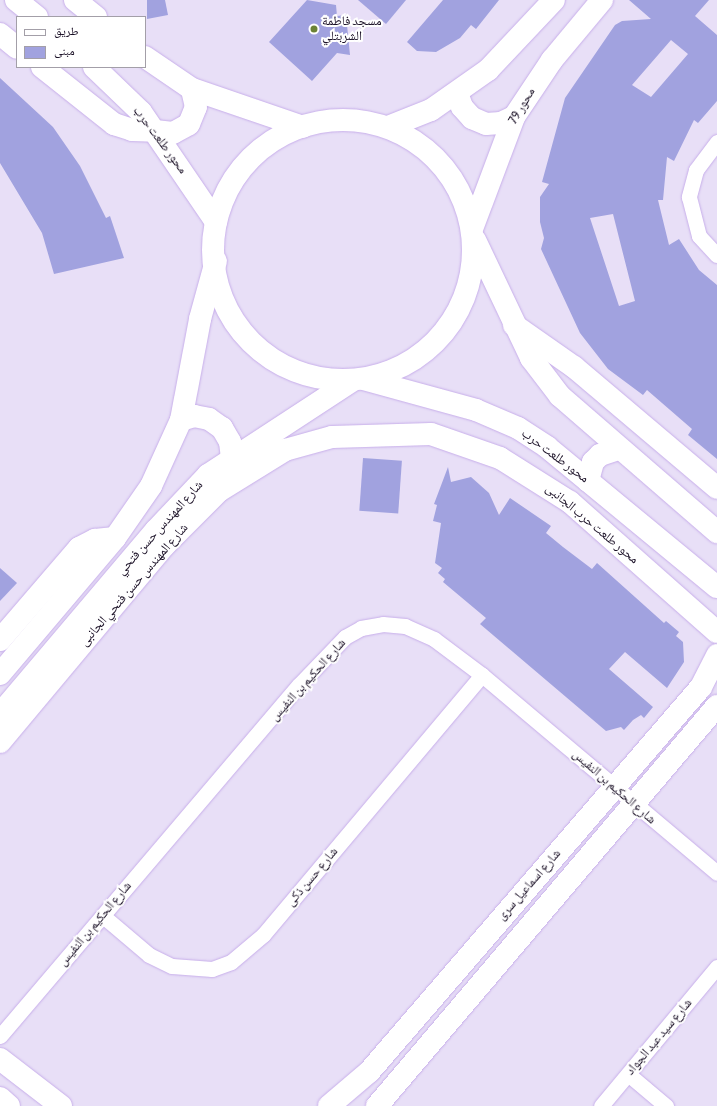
<!DOCTYPE html>
<html>
<head>
<meta charset="utf-8">
<style>
	body { margin:0 }
	#map { position:relative; width:717px; height:1106px; overflow:hidden; background:#e8dff7; font-family:"Asap Condensed","Noto Naskh Arabic",sans-serif }
	div>[style] { position:absolute }
	.building>* { inset:0; background:#a1a2df; transform-origin:0 0 }
	.roads { filter:drop-shadow(0 0 1px #c7aeea) drop-shadow(0 0 1px #c7aeea) }
	.street>* { height:15px; margin:-7.5px; padding:0 7.5px; transform-origin:7.5px; border-radius:7.5px; background:#fff }
	.secondary>* { height:22px; margin:-11px; padding:0 11px; transform-origin:11px; border-radius:11px; background:#fff }
	.primary>* { height:22px; margin:-11px; padding:0 11px; transform-origin:11px; border-radius:11px; background:#fff }
	.primary>.ring { margin:-11px; padding:0; box-sizing:content-box; background:none; border:22px solid #fff; border-radius:50% }
	.dots>* { width:11px; height:11px; translate:-50% -50%; box-sizing:border-box; border:2px solid #fff; border-radius:50% }
	span { translate:-50% -50%; white-space:nowrap; text-align:center; line-height:1.15; -webkit-text-stroke:4px #fff; paint-order:stroke }
	.poi-label { font-size:13px; color:#190f25 }
	.left { translate:0 -50%; text-align:left }
	.street-label { font-size:13px; color:#190f25 }
	.legend { position:absolute; left:16px; top:16px; width:130px; height:52px; box-sizing:border-box; background:#fff; border:1px solid #a39fa8; margin:0; padding:5px 7px; list-style:none; font-size:12px; color:#190f25 }
	.legend li { display:flex; align-items:center; gap:8px; height:20px }
	.legend b { width:20px; border:1px solid #a39fa8 }
</style>
</head>
<body>
<div id="map">
	<div class="building">
		<div style="clip-path:polygon(147px 0,165px 0,168px 15px,147px 19px)"></div>
		<div style="clip-path:polygon(307px 0,336px 5px,337px 16px,346px 15px,350px 55px,337px 53px,312px 81px,269px 42px)"></div>
		<div style="clip-path:polygon(358px 0,406px 0,386px 24px)"></div>
		<div style="clip-path:polygon(443px 0,499px 0,476px 29px,471px 25px,460px 38px,436px 52px,417px 51px,407px 42px)"></div>
		<div style="clip-path:polygon(evenodd,629px 0,709px 0,695px 16px,717px 35px,717px 101px,698px 123px,694px 120px,674px 161px,667px 157px,663px 200px,658px 200px,669px 245px,679px 239px,699px 270px,717px 285px,717px 459px,688px 435px,692px 429px,647px 390px,643px 395px,608px 369px,580px 333px,541px 249px,544px 238px,540px 222px,540px 197px,549px 184px,542px 182px,565px 98px,615px 25px,622px 21px,651px 19px,629px 0,671px 40px,688px 54px,651px 97px,632px 85px,671px 40px,629px 0,613px 214px,635px 301px,619px 306px,590px 218px,613px 214px)"></div>
		<div style="clip-path:polygon(0 78px,53px 127px,80px 166px,106px 218px,110px 216px,124px 258px,54px 274px,42px 233px,0 163px)"></div>
		<div style="left:363px;top:458px;width:39px;height:53px;rotate:4deg"></div>
		<div style="clip-path:polygon(448px 467px,451px 482px,471px 477px,489px 493px,499px 515px,510px 498px,551px 526px,546px 533px,563px 547px,592px 569px,597px 563px,664px 623px,666px 621px,679px 632px,676px 636px,683px 642px,684px 662px,667px 688px,625px 652px,609px 669px,653px 707px,644px 718px,641px 715px,633px 720px,624px 730px,621px 727px,606px 731px,480px 624px,486px 618px,443px 582px,445px 579px,438px 573px,442px 568px,435px 563px,441px 523px,433px 521px,437px 505px,434px 504px)"></div>
		<div style="clip-path:polygon(0 568px,17px 583px,0 601px)"></div>
	</div>
	<div class="roads">
		<div class="street">
			<div style="left:717px;top:142px;width:35px;rotate:127deg"></div>
			<div style="left:696px;top:170px;width:28px;rotate:105deg"></div>
			<div style="left:689px;top:197px;width:40px;rotate:75.6deg"></div>
			<div style="left:699px;top:236px;width:26px;rotate:47deg"></div>
			<div style="left:103px;top:916px;width:60px;rotate:40.3deg"></div>
			<div style="left:149px;top:955px;width:25px;rotate:26deg"></div>
			<div style="left:172px;top:966px;width:40px;rotate:4.3deg"></div>
			<div style="left:212px;top:969px;width:20px;rotate:-20deg"></div>
			<div style="left:231px;top:962px;width:42px;rotate:-40.2deg"></div>
			<div style="left:263px;top:935px;width:340px;rotate:-49.9deg"></div>
			<div style="left:0;top:1036px;width:461px;rotate:-49.6deg"></div>
			<div style="left:299px;top:685px;width:66px;rotate:-46.2deg"></div>
			<div style="left:345px;top:637px;width:18px;rotate:-29deg"></div>
			<div style="left:361px;top:628px;width:22px;rotate:-10deg"></div>
			<div style="left:383px;top:624px;width:22px;rotate:5deg"></div>
			<div style="left:405px;top:626px;width:32px;rotate:24deg"></div>
			<div style="left:434px;top:639px;width:60px;rotate:36.9deg"></div>
			<div style="left:482px;top:675px;width:307px;rotate:40.1deg"></div>
			<div style="left:628px;top:1074px;width:50px;rotate:40.1deg"></div>
			<div style="left:601px;top:1106px;width:181px;rotate:-50.2deg"></div>
		</div>
		<div class="secondary">
			<div style="left:0;top:34px;width:22px;rotate:39deg"></div>
			<div style="left:42px;top:67px;width:92px;rotate:38.4deg"></div>
			<div style="left:114px;top:124px;width:19px;rotate:18deg"></div>
			<div style="left:132px;top:130px;width:23px;rotate:2deg"></div>
			<div style="left:457px;top:93px;width:15px;rotate:70deg"></div>
			<div style="left:462px;top:107px;width:15px;rotate:48deg"></div>
			<div style="left:472px;top:118px;width:15px;rotate:23deg"></div>
			<div style="left:486px;top:124px;width:15px;rotate:-4deg"></div>
			<div style="left:501px;top:123px;width:14px;rotate:-25deg"></div>
			<div style="left:388px;top:127px;width:46px;rotate:-21.6deg"></div>
			<div style="left:431px;top:110px;width:70px;rotate:-35.1deg"></div>
			<div style="left:488px;top:70px;width:96px;rotate:-46.7deg"></div>
			<div style="left:472px;top:229px;width:120px;rotate:-69.4deg"></div>
			<div style="left:514px;top:117px;width:69px;rotate:-56.3deg"></div>
			<div style="left:552px;top:60px;width:78px;rotate:-50.2deg"></div>
			<div style="left:514px;top:325px;width:73px;rotate:35deg"></div>
			<div style="left:574px;top:367px;width:187px;rotate:40.2deg"></div>
			<div style="left:181px;top:420px;width:14px;rotate:-17deg"></div>
			<div style="left:194px;top:416px;width:15px;rotate:11deg"></div>
			<div style="left:209px;top:419px;width:16px;rotate:35deg"></div>
			<div style="left:222px;top:428px;width:16px;rotate:60deg"></div>
			<div style="left:230px;top:442px;width:16px;rotate:83deg"></div>
			<div style="left:0;top:640px;width:121px;rotate:-49.3deg"></div>
			<div style="left:79px;top:548px;width:18px;rotate:-27deg"></div>
			<div style="left:95px;top:540px;width:20px;rotate:-6deg"></div>
			<div style="left:0;top:674px;width:178px;rotate:-49.8deg"></div>
			<div style="left:115px;top:538px;width:63px;rotate:-55.3deg"></div>
			<div style="left:151px;top:486px;width:72px;rotate:-65.6deg"></div>
			<div style="left:181px;top:420px;width:103px;rotate:-79.3deg"></div>
			<div style="left:200px;top:319px;width:60px;rotate:-74.6deg"></div>
			<div style="left:0;top:714px;width:241px;rotate:-49.7deg"></div>
			<div style="left:156px;top:530px;width:76px;rotate:-46.6deg"></div>
			<div style="left:208px;top:475px;width:173px;rotate:-33.2deg"></div>
			<div style="left:0;top:742px;width:256px;rotate:-50.1deg"></div>
			<div style="left:164px;top:546px;width:78px;rotate:-45deg"></div>
			<div style="left:219px;top:491px;width:78px;rotate:-31.8deg"></div>
			<div style="left:285px;top:450px;width:49px;rotate:-15.5deg"></div>
			<div style="left:332px;top:437px;width:99px;rotate:-1.7deg"></div>
			<div style="left:431px;top:434px;width:73px;rotate:19.2deg"></div>
			<div style="left:500px;top:458px;width:83px;rotate:32.2deg"></div>
			<div style="left:570px;top:502px;width:196px;rotate:41.5deg"></div>
			<div style="left:0;top:1059px;width:77px;rotate:37.6deg"></div>
			<div style="left:0;top:1098px;width:12px;rotate:42deg"></div>
			<div style="left:329px;top:1106px;width:52px;rotate:-40.4deg"></div>
			<div style="left:369px;top:1072px;width:508px;rotate:-49.23deg"></div>
			<div style="left:701px;top:687px;width:36px;rotate:-63deg"></div>
			<div style="left:377px;top:1106px;width:525px;rotate:-49.64deg"></div>
		</div>
		<div class="primary">
			<div style="left:16px;top:0;width:27px;rotate:39deg"></div>
			<div style="left:75px;top:0;width:27px;rotate:39deg"></div>
			<div style="left:145px;top:57px;width:57px;rotate:34.2deg"></div>
			<div style="left:192px;top:89px;width:117px;rotate:18.9deg"></div>
			<div style="left:94px;top:67px;width:65px;rotate:43.8deg"></div>
			<div style="left:141px;top:112px;width:133px;rotate:55.7deg"></div>
			<div class="ring" style="left:213px;top:120px;width:238px;height:238px"></div>
			<div style="left:155px;top:131px;width:18px;rotate:6deg"></div>
			<div style="left:173px;top:133px;width:18px;rotate:-29deg"></div>
			<div style="left:189px;top:124px;width:18px;rotate:-68deg"></div>
			<div style="left:196px;top:107px;width:18px;rotate:-103deg"></div>
			<div style="left:475px;top:240px;width:131px;rotate:64.6deg"></div>
			<div style="left:531px;top:358px;width:48px;rotate:52.7deg"></div>
			<div style="left:560px;top:396px;width:208px;rotate:40.9deg"></div>
			<div style="left:363px;top:379px;width:117px;rotate:15.3deg"></div>
			<div style="left:476px;top:410px;width:46px;rotate:23.2deg"></div>
			<div style="left:518px;top:428px;width:35px;rotate:33deg"></div>
			<div style="left:547px;top:447px;width:220px;rotate:39.5deg"></div>
			<div style="left:588px;top:481px;width:20px;rotate:-75deg"></div>
			<div style="left:593px;top:462px;width:10px;rotate:-45deg"></div>
			<div style="left:600px;top:455px;width:19px;rotate:-18deg"></div>
		</div>
	</div>
	<div class="dots">
		<div style="left:314px;top:29px;background:#6b8234"></div>
	</div>
	<div class="poi-label">
		<span class="left" style="left:322px;top:29px">مسجد فاطمة<br>الشربتلي</span>
	</div>
	<div class="street-label">
		<span style="left:522px;top:106px;rotate:-60deg">محور 79</span>
		<span style="left:160px;top:140px;rotate:53deg">محور طلعت حرب</span>
		<span style="left:555px;top:456px;rotate:37deg">محور طلعت حرب</span>
		<span style="left:592px;top:524px;rotate:40deg">محور طلعت حرب الجانبى</span>
		<span style="left:160px;top:528px;rotate:-48deg">شارع المهندس حسن فتحي</span>
		<span style="left:134px;top:585px;rotate:-49deg">شارع المهندس حسن فتحي الجانبى</span>
		<span style="left:308px;top:680px;rotate:-48deg">شارع الحكيم بن النفيس</span>
		<span style="left:614px;top:787px;rotate:41deg">شارع الحكيم بن النفيس</span>
		<span style="left:312px;top:877px;rotate:-50deg">شارع حسن ذكى</span>
		<span style="left:529px;top:885px;rotate:-49deg">شارع اسماعيل سرى</span>
		<span style="left:95px;top:924px;rotate:-50deg">شارع الحكيم بن النفيس</span>
		<span style="left:659px;top:1037px;rotate:-50deg">شارع سيد عبد الجواد</span>
	</div>
	<ul class="legend">
	<li><b style="height:5px;background:#fff"></b>طريق</li>
	<li><b style="height:11px;background:#a1a2df"></b>مبنى</li>
	</ul>
</div>
</body>
</html>
